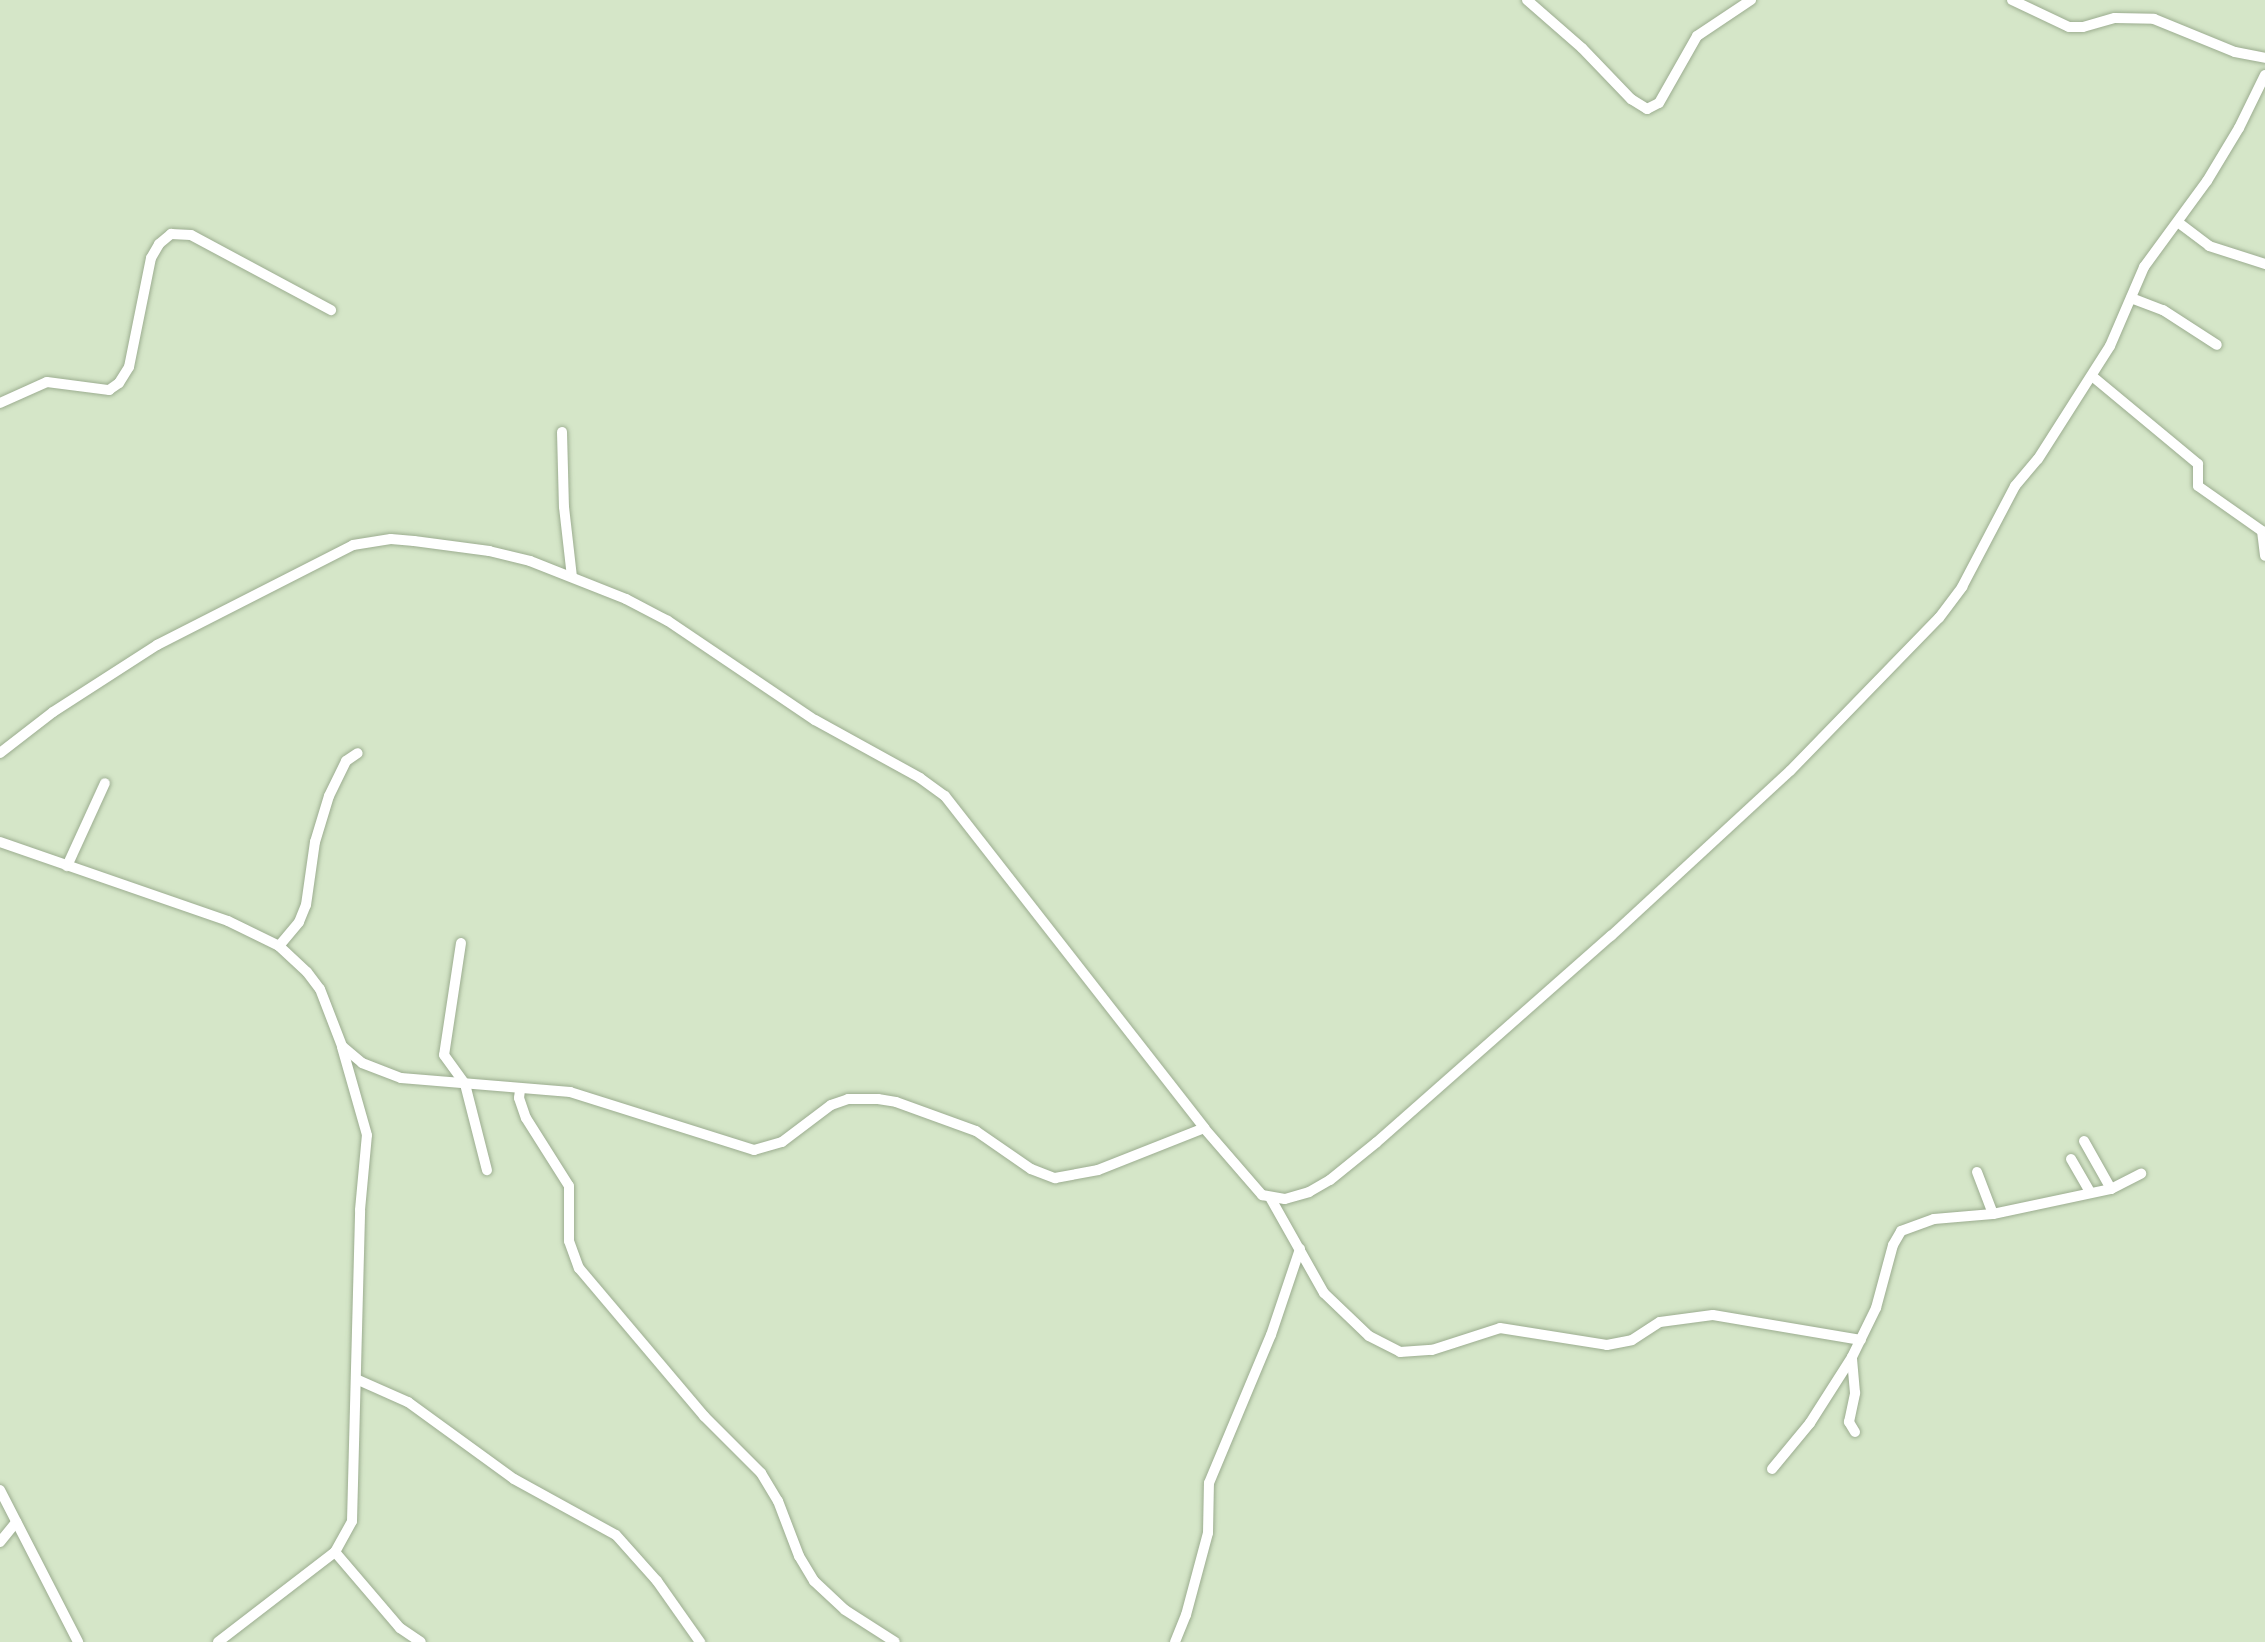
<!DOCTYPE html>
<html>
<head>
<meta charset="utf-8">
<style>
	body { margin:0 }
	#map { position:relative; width:2265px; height:1642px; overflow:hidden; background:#d5e6c8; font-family:"Sofia Sans Condensed",sans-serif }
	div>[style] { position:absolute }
	.roads { filter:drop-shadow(0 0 2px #9cad90) drop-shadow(0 0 2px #9cad90) }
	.minor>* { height:10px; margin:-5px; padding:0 5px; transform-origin:5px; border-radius:5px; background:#fff }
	span { translate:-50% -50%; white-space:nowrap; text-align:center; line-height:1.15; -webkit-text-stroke:5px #fff; paint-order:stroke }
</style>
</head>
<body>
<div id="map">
	<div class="roads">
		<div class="minor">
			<div style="left:1527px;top:0;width:73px;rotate:41.1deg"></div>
			<div style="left:1582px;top:48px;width:71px;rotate:46.1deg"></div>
			<div style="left:1631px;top:99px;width:19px;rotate:32deg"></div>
			<div style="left:1647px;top:109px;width:13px;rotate:-27deg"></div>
			<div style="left:1659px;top:103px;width:77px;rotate:-60.4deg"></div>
			<div style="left:1697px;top:36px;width:65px;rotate:-33.7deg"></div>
			<div style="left:2012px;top:0;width:63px;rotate:25.3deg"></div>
			<div style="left:2069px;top:27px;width:14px"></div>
			<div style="left:2083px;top:27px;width:33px;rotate:-16deg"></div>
			<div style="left:2115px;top:18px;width:39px;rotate:1deg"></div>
			<div style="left:2154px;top:19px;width:87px;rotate:22.2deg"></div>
			<div style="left:2235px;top:52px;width:31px;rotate:11deg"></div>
			<div style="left:2179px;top:223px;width:38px;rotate:37deg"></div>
			<div style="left:2209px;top:246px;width:59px;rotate:17.8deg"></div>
			<div style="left:2131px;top:298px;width:34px;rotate:21deg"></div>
			<div style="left:2163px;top:310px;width:64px;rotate:32.9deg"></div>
			<div style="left:2092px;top:376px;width:138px;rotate:39.7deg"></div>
			<div style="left:2198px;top:464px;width:22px;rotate:90deg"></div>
			<div style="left:2198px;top:486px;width:78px;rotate:35.1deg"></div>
			<div style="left:2262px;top:531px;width:25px;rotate:83deg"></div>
			<div style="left:0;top:403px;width:51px;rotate:-24.1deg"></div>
			<div style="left:47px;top:382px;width:63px;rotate:7.4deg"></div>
			<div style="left:109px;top:390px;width:12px;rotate:-35deg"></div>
			<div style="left:119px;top:383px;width:19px;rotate:-58deg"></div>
			<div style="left:129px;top:367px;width:111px;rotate:-78.6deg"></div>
			<div style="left:151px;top:258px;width:16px;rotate:-60deg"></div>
			<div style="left:159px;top:244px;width:16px;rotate:-40deg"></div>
			<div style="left:171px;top:234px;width:20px;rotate:3deg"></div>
			<div style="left:191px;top:235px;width:159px;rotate:28.2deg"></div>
			<div style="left:562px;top:432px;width:75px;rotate:88.5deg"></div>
			<div style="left:564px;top:507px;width:70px;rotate:83.5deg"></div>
			<div style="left:0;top:753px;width:67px;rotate:-37.7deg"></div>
			<div style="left:53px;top:712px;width:124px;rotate:-32.8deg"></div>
			<div style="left:157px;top:645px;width:220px;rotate:-27deg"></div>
			<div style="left:353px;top:545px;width:38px;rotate:-9deg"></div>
			<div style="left:391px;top:539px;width:23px;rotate:5deg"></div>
			<div style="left:414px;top:541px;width:76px;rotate:7.6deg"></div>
			<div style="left:489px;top:551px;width:42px;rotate:13.7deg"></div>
			<div style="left:530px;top:561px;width:103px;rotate:21.6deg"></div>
			<div style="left:626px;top:599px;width:47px;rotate:27.6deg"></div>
			<div style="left:668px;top:621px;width:177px;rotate:34deg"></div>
			<div style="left:815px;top:720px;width:120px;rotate:28.9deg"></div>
			<div style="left:920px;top:778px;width:31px;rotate:36deg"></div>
			<div style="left:945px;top:796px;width:421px;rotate:52deg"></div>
			<div style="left:0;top:842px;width:241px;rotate:19.1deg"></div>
			<div style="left:228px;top:921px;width:57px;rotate:26.1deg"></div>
			<div style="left:279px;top:946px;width:38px;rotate:43deg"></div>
			<div style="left:307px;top:972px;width:21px;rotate:53deg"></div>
			<div style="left:320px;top:989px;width:61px;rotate:68.9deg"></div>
			<div style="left:342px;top:1046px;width:26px;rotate:40deg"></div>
			<div style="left:362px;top:1063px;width:42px;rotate:21deg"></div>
			<div style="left:401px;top:1078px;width:170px;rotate:4.7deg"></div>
			<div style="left:570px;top:1092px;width:193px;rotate:17.5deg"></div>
			<div style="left:754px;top:1150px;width:29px;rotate:-16deg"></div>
			<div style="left:782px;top:1142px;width:61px;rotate:-37.1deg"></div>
			<div style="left:831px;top:1105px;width:18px;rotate:-19deg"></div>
			<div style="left:848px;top:1099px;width:30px"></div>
			<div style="left:878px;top:1099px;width:18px;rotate:9deg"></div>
			<div style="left:896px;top:1102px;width:85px;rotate:19.9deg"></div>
			<div style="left:976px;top:1131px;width:67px;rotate:34.6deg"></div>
			<div style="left:1031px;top:1169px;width:26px;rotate:21deg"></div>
			<div style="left:1055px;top:1178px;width:44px;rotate:-10.5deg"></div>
			<div style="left:1098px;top:1170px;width:114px;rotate:-21.6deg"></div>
			<div style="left:1204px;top:1128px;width:89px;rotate:49.1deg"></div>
			<div style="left:1262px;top:1195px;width:23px;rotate:10deg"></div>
			<div style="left:1285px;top:1199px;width:25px;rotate:-16deg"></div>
			<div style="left:1309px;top:1192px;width:24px;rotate:-30deg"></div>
			<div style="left:1330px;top:1180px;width:60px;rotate:-39deg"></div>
			<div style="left:1377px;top:1142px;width:312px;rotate:-41.4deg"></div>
			<div style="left:1611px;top:936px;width:243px;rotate:-42.7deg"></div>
			<div style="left:1790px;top:771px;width:214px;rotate:-45.8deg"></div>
			<div style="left:1939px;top:618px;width:39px;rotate:-53deg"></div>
			<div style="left:1962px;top:587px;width:114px;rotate:-62.3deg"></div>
			<div style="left:2015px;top:486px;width:35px;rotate:-50deg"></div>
			<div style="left:2038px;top:459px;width:134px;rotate:-57.5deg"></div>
			<div style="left:2110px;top:346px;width:86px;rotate:-66.7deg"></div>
			<div style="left:2144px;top:267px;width:107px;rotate:-53.8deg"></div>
			<div style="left:2207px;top:181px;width:62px;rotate:-58.9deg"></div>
			<div style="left:2239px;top:128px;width:59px;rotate:-63.9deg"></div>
			<div style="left:67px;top:866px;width:91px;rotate:-65.4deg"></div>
			<div style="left:461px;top:943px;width:113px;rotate:98.6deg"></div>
			<div style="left:444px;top:1055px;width:36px;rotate:54deg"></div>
			<div style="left:465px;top:1084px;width:89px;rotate:75.7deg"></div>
			<div style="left:279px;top:946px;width:31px;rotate:-50deg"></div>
			<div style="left:299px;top:922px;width:18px;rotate:-68deg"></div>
			<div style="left:306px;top:905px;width:64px;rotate:-81.9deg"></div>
			<div style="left:315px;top:842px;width:48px;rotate:-73.1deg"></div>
			<div style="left:329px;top:796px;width:39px;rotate:-64deg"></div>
			<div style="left:346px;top:761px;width:14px;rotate:-34deg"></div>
			<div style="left:520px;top:1090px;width:8px;rotate:97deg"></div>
			<div style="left:519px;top:1098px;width:21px;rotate:71deg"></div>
			<div style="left:526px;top:1118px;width:80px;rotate:57.7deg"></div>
			<div style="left:569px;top:1186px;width:55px;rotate:90deg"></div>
			<div style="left:569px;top:1241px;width:29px;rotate:70deg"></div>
			<div style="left:579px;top:1268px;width:194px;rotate:49.8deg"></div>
			<div style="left:704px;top:1416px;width:81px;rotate:45deg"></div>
			<div style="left:761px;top:1473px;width:33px;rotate:59deg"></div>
			<div style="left:778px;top:1501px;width:59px;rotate:69.1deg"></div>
			<div style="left:799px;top:1556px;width:29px;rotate:59deg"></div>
			<div style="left:814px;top:1581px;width:42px;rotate:43.1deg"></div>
			<div style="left:845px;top:1610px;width:59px;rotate:32.6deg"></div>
			<div style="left:2084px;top:1141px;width:55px;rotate:60.6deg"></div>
			<div style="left:2071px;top:1159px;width:39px;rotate:60deg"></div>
			<div style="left:1977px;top:1172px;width:45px;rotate:69.1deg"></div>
			<div style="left:1271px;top:1199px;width:108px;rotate:60.6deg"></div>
			<div style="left:1324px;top:1293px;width:62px;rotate:43.7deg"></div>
			<div style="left:1369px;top:1336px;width:35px;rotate:27deg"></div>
			<div style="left:1400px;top:1352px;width:32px;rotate:-4deg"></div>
			<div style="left:1432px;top:1350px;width:71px;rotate:-17.9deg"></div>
			<div style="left:1500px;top:1328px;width:108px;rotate:9deg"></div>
			<div style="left:1607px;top:1345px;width:25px;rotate:-11deg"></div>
			<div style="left:1632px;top:1340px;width:33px;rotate:-33deg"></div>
			<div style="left:1660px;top:1322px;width:53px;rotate:-7.5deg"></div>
			<div style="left:1713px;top:1315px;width:150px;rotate:9.6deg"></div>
			<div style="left:356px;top:1379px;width:57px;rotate:23.9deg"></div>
			<div style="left:408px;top:1402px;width:131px;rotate:36deg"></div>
			<div style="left:514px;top:1479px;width:116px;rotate:28.8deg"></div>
			<div style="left:616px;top:1535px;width:62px;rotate:48.3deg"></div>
			<div style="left:657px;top:1581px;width:75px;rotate:54.8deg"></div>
			<div style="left:1855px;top:1432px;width:12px;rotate:-121deg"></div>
			<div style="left:1849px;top:1422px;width:30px;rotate:-78deg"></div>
			<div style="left:1855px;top:1393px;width:36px;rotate:-95deg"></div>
			<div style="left:1852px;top:1357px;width:55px;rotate:-63.9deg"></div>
			<div style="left:1876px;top:1308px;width:65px;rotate:-74.9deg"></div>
			<div style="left:1893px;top:1245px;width:16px;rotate:-60deg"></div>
			<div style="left:1901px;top:1231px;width:35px;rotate:-20deg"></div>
			<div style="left:1934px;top:1219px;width:59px;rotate:-4.8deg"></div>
			<div style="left:1993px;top:1214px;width:121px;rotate:-12deg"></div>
			<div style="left:2111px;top:1189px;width:34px;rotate:-27deg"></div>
			<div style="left:1772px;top:1469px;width:60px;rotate:-50.4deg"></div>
			<div style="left:1810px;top:1423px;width:78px;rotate:-57.5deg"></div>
			<div style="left:0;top:1490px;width:171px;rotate:62.8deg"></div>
			<div style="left:0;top:1542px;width:26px;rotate:-51deg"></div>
			<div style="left:335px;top:1552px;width:100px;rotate:49.5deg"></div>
			<div style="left:400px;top:1628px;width:25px;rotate:34deg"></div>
			<div style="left:218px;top:1642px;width:148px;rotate:-37.6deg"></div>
			<div style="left:335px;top:1552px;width:35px;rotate:-61deg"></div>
			<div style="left:352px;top:1521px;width:311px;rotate:-88.5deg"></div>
			<div style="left:360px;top:1210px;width:75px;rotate:-84.7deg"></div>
			<div style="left:367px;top:1135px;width:91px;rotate:-105.9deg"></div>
			<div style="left:1175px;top:1642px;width:29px;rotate:-68deg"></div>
			<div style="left:1186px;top:1615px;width:85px;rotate:-75deg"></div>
			<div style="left:1208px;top:1533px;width:50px;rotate:-88.9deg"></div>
			<div style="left:1209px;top:1483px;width:160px;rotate:-67.3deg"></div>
			<div style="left:1271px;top:1335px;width:91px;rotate:-71.4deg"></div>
		</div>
	</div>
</div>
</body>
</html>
